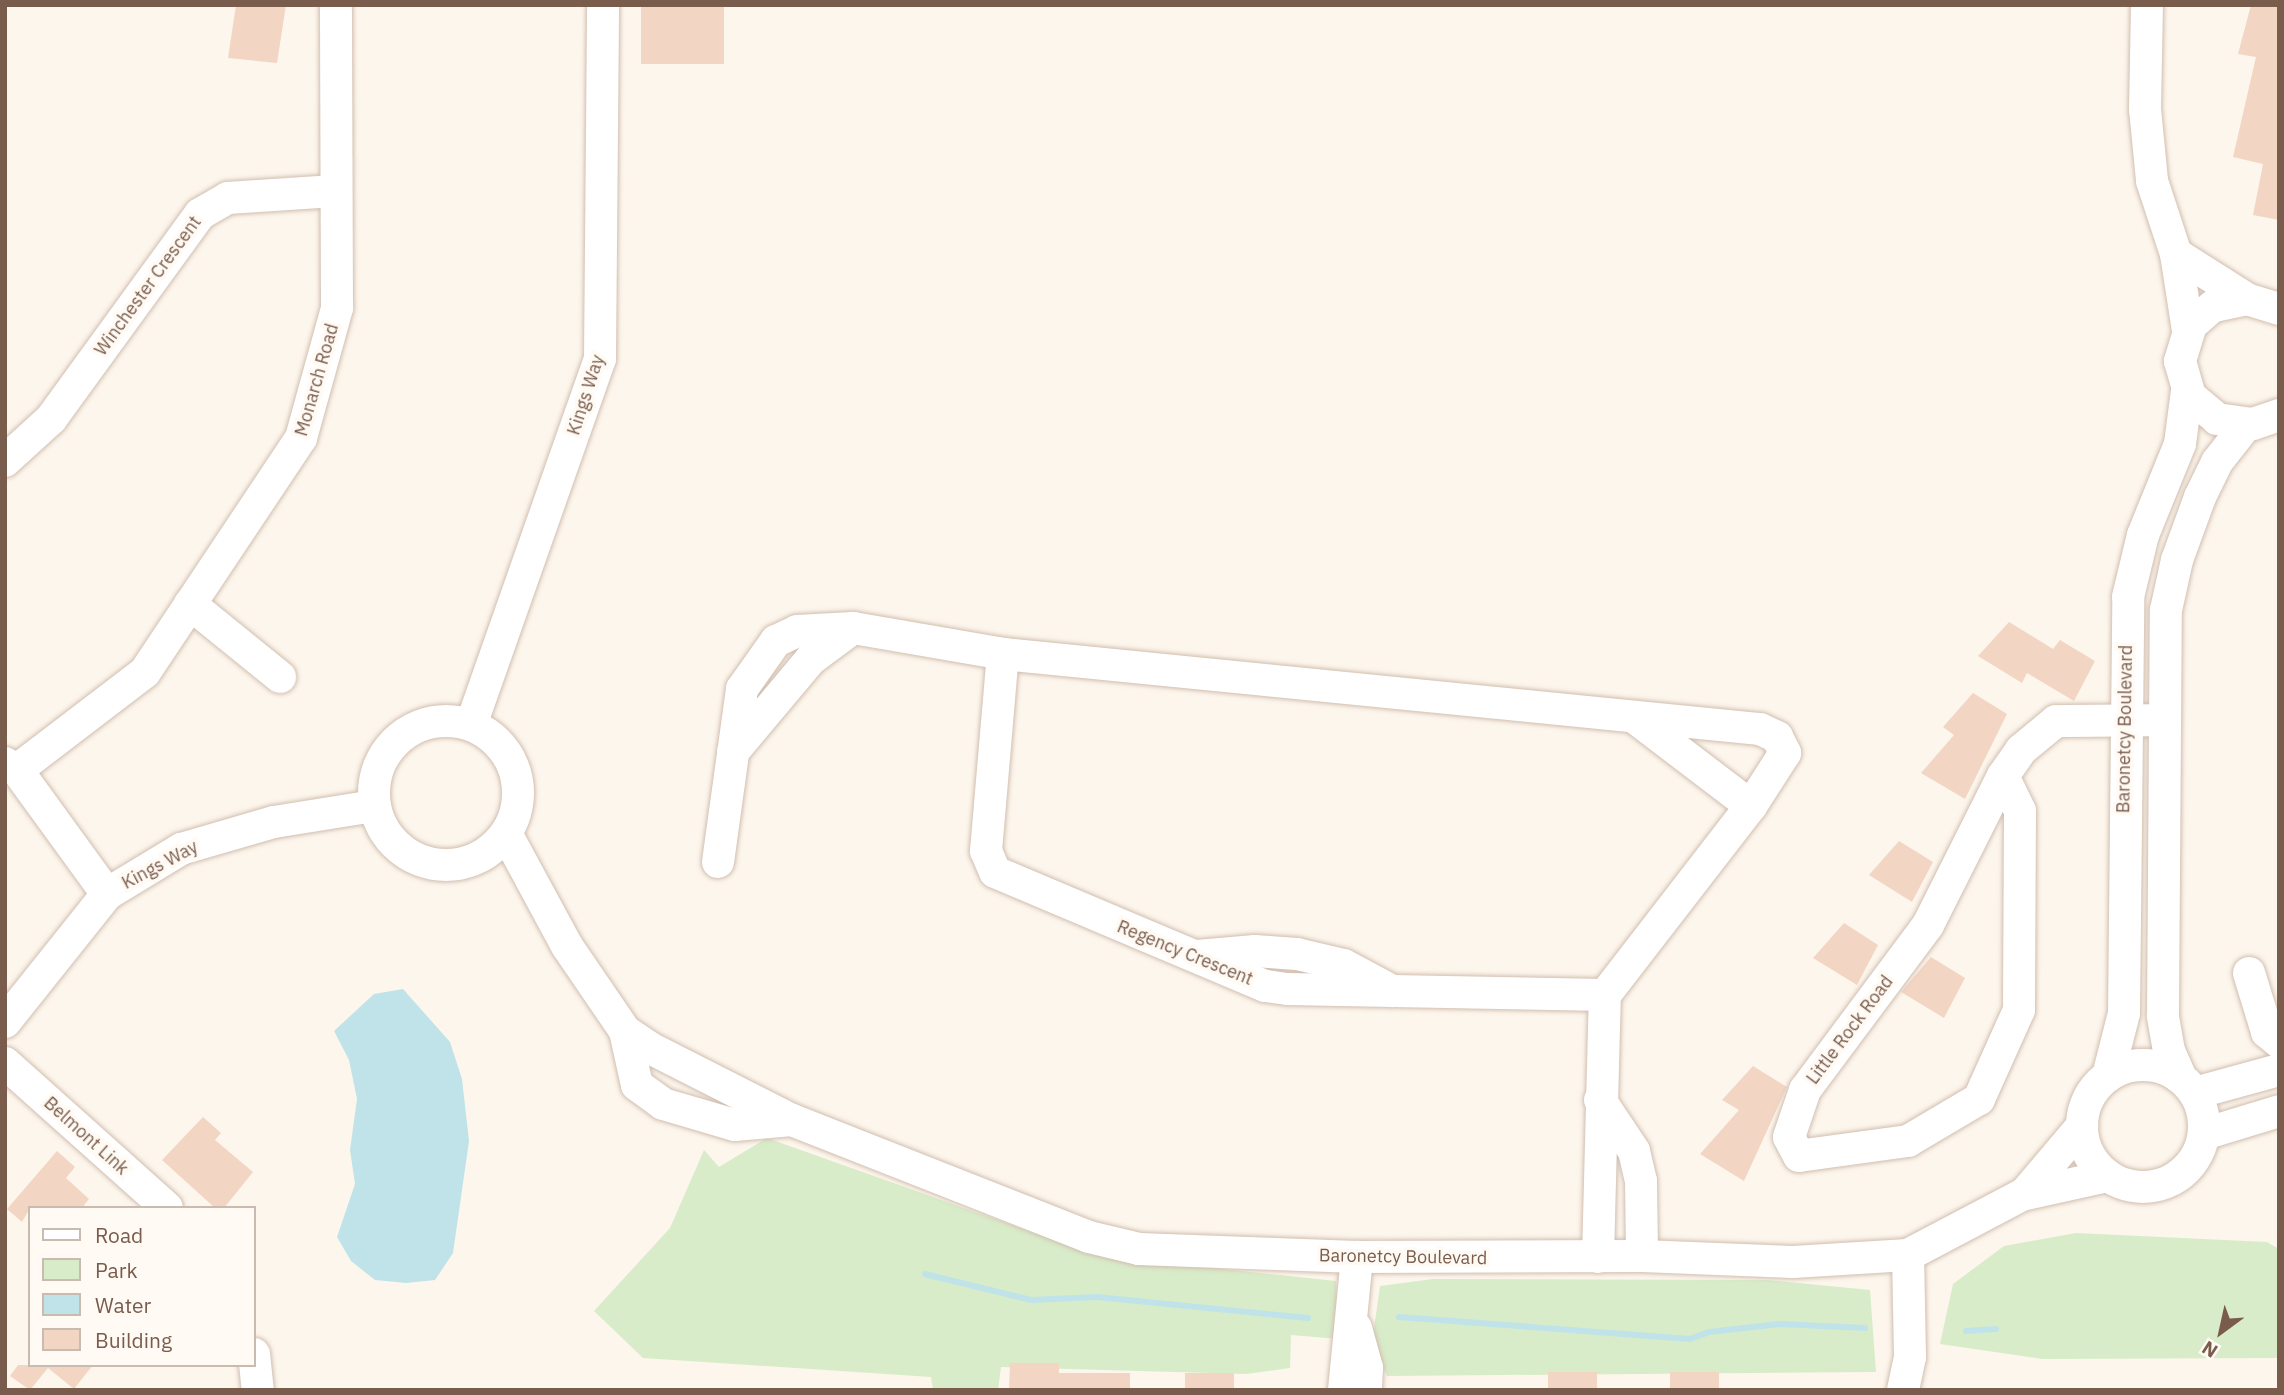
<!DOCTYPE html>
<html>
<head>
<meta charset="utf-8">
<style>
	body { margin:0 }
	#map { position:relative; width:2284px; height:1395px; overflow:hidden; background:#fdf6ec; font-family:"IBM Plex Sans",sans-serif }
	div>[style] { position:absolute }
	.green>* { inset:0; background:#d8ecc9 }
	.water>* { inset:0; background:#bfe3e8 }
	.stream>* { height:6px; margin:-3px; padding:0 3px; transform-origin:3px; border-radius:3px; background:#bfe3e8 }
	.building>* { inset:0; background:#f3d5c3; transform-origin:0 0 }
	.roads { filter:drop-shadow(0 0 2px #d1beb0) drop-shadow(0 0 2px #d1beb0) }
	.minor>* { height:32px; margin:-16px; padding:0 16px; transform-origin:16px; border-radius:16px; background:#fff }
	.minor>.ring { margin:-16px; padding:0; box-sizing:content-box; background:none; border:32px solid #fff; border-radius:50% }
	span { translate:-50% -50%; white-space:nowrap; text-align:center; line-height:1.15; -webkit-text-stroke:7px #fffaf3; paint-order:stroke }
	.street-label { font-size:18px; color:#7a5c4d }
	.frame { position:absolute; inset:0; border:7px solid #7a5c4d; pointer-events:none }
	.legend { position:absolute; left:28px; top:1206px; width:228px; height:161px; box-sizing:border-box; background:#fffaf3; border:2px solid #cabbb1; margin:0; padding:9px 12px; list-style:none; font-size:21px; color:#7a5c4d }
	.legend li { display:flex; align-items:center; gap:14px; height:35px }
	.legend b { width:35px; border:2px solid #cabbb1 }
	.north { position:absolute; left:2186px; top:1297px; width:70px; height:70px; -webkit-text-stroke:5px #fffaf3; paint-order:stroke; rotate:213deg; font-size:19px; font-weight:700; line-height:28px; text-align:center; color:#7a5c4d }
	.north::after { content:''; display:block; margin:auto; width:24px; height:32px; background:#7a5c4d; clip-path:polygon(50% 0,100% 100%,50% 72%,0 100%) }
</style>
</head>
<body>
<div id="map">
	<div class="green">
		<div style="clip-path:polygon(767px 1138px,1054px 1240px,1203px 1267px,1336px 1281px,1339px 1339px,1291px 1335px,1290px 1368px,1246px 1374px,1001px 1367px,998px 1390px,933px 1390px,931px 1377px,643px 1358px,594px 1311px,670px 1228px,704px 1150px,719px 1167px)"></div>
		<div style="clip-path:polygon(2076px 1233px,2267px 1242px,2279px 1249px,2279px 1358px,2042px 1359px,1940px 1344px,1953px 1284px,2004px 1246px)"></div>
		<div style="clip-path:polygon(1433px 1279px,1767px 1280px,1870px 1290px,1876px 1372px,1387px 1376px,1372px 1343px,1380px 1286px)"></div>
	</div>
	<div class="water">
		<div style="clip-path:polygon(403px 989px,450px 1042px,462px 1079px,469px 1141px,453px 1253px,435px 1280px,406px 1283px,375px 1280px,351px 1261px,337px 1237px,355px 1184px,350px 1150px,357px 1099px,349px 1060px,334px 1031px,374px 994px)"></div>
	</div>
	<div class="stream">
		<div style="left:925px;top:1274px;width:109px;rotate:13.8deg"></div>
		<div style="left:1031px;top:1300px;width:66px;rotate:-2.6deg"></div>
		<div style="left:1097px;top:1297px;width:212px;rotate:5.7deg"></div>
		<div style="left:1399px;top:1317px;width:292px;rotate:4.3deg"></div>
		<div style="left:1690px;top:1339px;width:20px;rotate:-20deg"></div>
		<div style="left:1709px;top:1332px;width:71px;rotate:-6.4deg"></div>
		<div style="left:1780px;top:1324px;width:85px;rotate:2.7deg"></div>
		<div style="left:1966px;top:1331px;width:30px;rotate:-4deg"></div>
	</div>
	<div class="building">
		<div style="clip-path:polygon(236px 5px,286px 5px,277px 63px,228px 58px)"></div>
		<div style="left:641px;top:5px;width:83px;height:59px"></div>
		<div style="clip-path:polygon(2251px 5px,2279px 5px,2279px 220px,2253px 215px,2263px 164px,2233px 157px,2256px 57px,2238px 54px)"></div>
		<div style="clip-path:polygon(2009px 622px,2053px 649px,2060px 640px,2095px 661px,2074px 701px,2027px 673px,2022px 683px,1978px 656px)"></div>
		<div style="clip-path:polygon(1973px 693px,2007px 714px,1965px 799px,1921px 773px,1954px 735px,1943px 727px)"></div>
		<div style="clip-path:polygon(1899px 841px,1933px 862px,1912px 902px,1869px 875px)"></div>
		<div style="clip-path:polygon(1844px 923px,1878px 945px,1857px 985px,1813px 958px)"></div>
		<div style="clip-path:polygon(1931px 957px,1965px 978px,1944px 1018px,1901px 992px)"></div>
		<div style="clip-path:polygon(1753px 1066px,1787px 1087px,1744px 1181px,1700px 1154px,1739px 1110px,1722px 1100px)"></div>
		<div style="clip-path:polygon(203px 1117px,221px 1133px,215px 1140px,253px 1172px,224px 1208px,215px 1208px,162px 1160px)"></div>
		<div style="clip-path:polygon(57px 1151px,75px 1167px,66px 1178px,89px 1199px,82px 1208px,30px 1208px,22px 1222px,7px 1209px)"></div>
		<div style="clip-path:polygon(1010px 1363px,1059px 1363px,1059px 1373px,1130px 1373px,1130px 1390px,1009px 1390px)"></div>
		<div style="clip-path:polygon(18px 1365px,93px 1365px,74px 1389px,48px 1368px,30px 1390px,10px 1376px)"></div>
		<div style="left:1597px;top:1372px;width:18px;height:49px;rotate:90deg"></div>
		<div style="left:1670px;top:1372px;width:49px;height:18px"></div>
		<div style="left:1185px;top:1373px;width:49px;height:17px"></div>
	</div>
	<div class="roads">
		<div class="minor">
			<div style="left:2147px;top:5px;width:104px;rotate:91.1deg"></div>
			<div style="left:2145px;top:109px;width:72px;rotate:84.4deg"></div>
			<div style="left:2152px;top:181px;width:77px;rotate:71.8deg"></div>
			<div style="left:2176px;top:254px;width:78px;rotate:81.1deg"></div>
			<div style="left:2176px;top:254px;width:84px;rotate:32.4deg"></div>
			<div style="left:2279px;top:309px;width:34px;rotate:-163deg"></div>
			<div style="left:2247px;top:299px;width:35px;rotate:168deg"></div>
			<div style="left:2213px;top:306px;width:29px;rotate:139deg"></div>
			<div style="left:2191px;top:325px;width:38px;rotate:107deg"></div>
			<div style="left:2180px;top:361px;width:36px;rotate:74deg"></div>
			<div style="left:2190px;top:396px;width:35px;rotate:40deg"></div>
			<div style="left:2217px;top:419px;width:36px;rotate:8deg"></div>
			<div style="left:2253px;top:424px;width:28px;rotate:-19deg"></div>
			<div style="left:5px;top:461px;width:62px;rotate:-42.4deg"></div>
			<div style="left:51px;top:419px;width:253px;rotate:-54deg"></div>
			<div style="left:200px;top:214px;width:32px;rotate:-30deg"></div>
			<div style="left:228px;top:198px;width:106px;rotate:-3.8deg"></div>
			<div style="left:190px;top:604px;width:116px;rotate:39deg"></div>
			<div style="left:1634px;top:717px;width:147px;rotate:37.3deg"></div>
			<div class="ring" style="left:374px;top:721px;width:112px;height:112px"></div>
			<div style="left:471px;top:725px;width:388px;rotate:-70.6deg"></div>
			<div style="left:600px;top:359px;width:354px;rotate:-89.5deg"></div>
			<div style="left:733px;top:752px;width:121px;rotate:-50deg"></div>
			<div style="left:811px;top:659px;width:52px;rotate:-36.4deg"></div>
			<div style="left:5px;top:763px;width:14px;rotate:30deg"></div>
			<div style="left:17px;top:770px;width:153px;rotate:54deg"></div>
			<div style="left:17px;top:770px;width:161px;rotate:-37.4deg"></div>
			<div style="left:145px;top:672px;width:281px;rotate:-56.3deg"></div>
			<div style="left:301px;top:438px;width:135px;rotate:-74.5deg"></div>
			<div style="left:337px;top:308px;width:303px;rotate:-90.2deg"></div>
			<div style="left:2003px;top:776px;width:39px;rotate:64deg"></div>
			<div style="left:2020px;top:811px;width:199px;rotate:90.3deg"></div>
			<div style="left:2019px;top:1010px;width:98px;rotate:114.2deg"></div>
			<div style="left:1979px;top:1099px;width:82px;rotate:149.4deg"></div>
			<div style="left:1908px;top:1141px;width:110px;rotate:172.2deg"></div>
			<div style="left:1799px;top:1156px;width:21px;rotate:-118deg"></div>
			<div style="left:1789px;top:1137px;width:50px;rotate:-71.2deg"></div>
			<div style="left:1805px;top:1090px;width:206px;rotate:-53.3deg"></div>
			<div style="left:1928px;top:925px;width:167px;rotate:-63.3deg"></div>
			<div style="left:2003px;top:776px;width:32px;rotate:-55deg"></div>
			<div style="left:2021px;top:750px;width:45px;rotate:-39.6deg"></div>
			<div style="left:2056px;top:721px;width:108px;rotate:-0.5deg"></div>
			<div style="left:507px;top:835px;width:126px;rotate:61.6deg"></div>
			<div style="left:567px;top:946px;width:103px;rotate:55.7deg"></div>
			<div style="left:625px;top:1031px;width:30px;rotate:34deg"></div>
			<div style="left:650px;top:1048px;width:159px;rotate:26.9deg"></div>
			<div style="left:792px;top:1120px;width:319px;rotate:21.5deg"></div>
			<div style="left:1089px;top:1237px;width:51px;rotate:13.5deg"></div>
			<div style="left:1139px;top:1249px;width:218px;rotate:2.1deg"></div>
			<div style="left:1357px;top:1257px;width:285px;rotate:-0.2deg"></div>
			<div style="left:1642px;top:1256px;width:151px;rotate:2.3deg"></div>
			<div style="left:1793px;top:1262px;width:115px;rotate:-3.5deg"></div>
			<div style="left:1908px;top:1255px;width:129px;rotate:-27.8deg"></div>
			<div style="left:2022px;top:1195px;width:88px;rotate:-12.5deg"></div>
			<div style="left:718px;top:862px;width:175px;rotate:-82.1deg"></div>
			<div style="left:742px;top:689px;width:59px;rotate:-54.7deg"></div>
			<div style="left:776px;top:641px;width:23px;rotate:-25deg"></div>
			<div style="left:797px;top:631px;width:56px;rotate:-3.1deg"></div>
			<div style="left:853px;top:628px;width:152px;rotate:9.8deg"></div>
			<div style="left:1003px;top:654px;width:761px;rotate:5.66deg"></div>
			<div style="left:1760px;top:729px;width:19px;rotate:25deg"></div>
			<div style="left:1777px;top:737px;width:18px;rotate:63deg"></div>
			<div style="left:1785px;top:753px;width:63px;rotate:122.7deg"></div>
			<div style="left:1751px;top:806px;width:239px;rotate:127.7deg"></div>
			<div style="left:1605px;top:995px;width:318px;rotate:-178.9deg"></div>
			<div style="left:1287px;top:989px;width:22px;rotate:-172deg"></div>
			<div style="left:1265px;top:986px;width:293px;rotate:-157.1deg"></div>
			<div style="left:995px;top:872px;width:23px;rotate:-113deg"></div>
			<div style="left:986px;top:851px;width:198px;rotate:-85.1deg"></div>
			<div style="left:1197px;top:956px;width:58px;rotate:-4.9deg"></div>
			<div style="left:1255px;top:951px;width:42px;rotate:4.1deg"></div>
			<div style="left:1297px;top:954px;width:48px;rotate:13.2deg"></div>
			<div style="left:1344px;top:965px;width:55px;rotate:28.4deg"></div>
			<div style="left:2249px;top:973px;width:62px;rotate:73deg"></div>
			<div style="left:2267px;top:1032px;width:16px;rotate:40deg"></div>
			<div style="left:5px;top:1022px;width:164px;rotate:-51.4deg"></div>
			<div style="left:107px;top:894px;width:87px;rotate:-31.3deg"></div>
			<div style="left:181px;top:849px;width:97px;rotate:-16.2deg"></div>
			<div style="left:274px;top:822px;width:101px;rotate:-9.1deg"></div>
			<div style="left:625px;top:1031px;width:55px;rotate:77.5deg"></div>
			<div style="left:637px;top:1085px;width:32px;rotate:36deg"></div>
			<div style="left:663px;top:1104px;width:75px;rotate:16.3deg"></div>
			<div style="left:735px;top:1125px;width:57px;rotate:-5deg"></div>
			<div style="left:5px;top:1063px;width:217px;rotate:41.8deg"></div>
			<div class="ring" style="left:2082px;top:1065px;width:90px;height:90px"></div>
			<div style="left:2108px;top:1076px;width:65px;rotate:-75.7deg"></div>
			<div style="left:2124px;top:1013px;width:416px;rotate:-89.4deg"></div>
			<div style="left:2128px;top:597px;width:64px;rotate:-76.4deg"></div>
			<div style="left:2143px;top:535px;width:98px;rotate:-67.9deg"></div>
			<div style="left:2180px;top:444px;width:53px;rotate:-82.5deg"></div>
			<div style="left:2181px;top:1078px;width:30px;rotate:-114deg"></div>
			<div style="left:2169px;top:1051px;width:36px;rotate:-100deg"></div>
			<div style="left:2163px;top:1016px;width:406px;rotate:-89.6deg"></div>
			<div style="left:2166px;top:610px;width:51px;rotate:-77.6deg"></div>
			<div style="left:2177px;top:560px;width:67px;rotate:-69.9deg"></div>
			<div style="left:2200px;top:497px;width:39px;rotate:-64deg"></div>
			<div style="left:2217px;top:462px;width:47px;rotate:-51.9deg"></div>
			<div style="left:2195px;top:1093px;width:87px;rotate:-15.3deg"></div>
			<div style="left:1600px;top:1100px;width:61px;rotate:56.3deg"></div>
			<div style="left:1634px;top:1151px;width:31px;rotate:77deg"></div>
			<div style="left:1641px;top:1181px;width:75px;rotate:89.2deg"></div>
			<div style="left:2204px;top:1134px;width:78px;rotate:-17deg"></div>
			<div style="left:2026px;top:1192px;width:87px;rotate:-49.7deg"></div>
			<div style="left:1598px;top:1257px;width:262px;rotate:-88.5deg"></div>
			<div style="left:1356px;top:1328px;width:41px;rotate:74.6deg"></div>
			<div style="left:1367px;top:1368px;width:22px;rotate:93deg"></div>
			<div style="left:254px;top:1354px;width:36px;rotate:84deg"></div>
			<div style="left:1344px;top:1390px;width:134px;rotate:-84.4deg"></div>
			<div style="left:1903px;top:1390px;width:34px;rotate:-78deg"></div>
			<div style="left:1910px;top:1357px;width:102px;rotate:-91.1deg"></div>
		</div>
	</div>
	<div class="street-label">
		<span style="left:148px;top:286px;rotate:-54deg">Winchester Crescent</span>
		<span style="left:317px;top:380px;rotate:-74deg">Monarch Road</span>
		<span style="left:586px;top:395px;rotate:-72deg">Kings Way</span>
		<span style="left:2125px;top:729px;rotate:-89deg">Baronetcy Boulevard</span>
		<span style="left:160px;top:865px;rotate:-28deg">Kings Way</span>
		<span style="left:1185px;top:953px;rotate:22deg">Regency Crescent</span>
		<span style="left:1850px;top:1030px;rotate:-53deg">Little Rock Road</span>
		<span style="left:86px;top:1136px;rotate:42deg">Belmont Link</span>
		<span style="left:1403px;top:1257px;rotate:1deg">Baronetcy Boulevard</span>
	</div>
	<div class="frame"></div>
	<ul class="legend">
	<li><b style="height:9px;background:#fff"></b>Road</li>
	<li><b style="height:19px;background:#d8ecc9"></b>Park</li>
	<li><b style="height:19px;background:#bfe3e8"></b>Water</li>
	<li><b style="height:19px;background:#f3d5c3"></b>Building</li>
	</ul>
	<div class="north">N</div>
</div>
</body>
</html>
